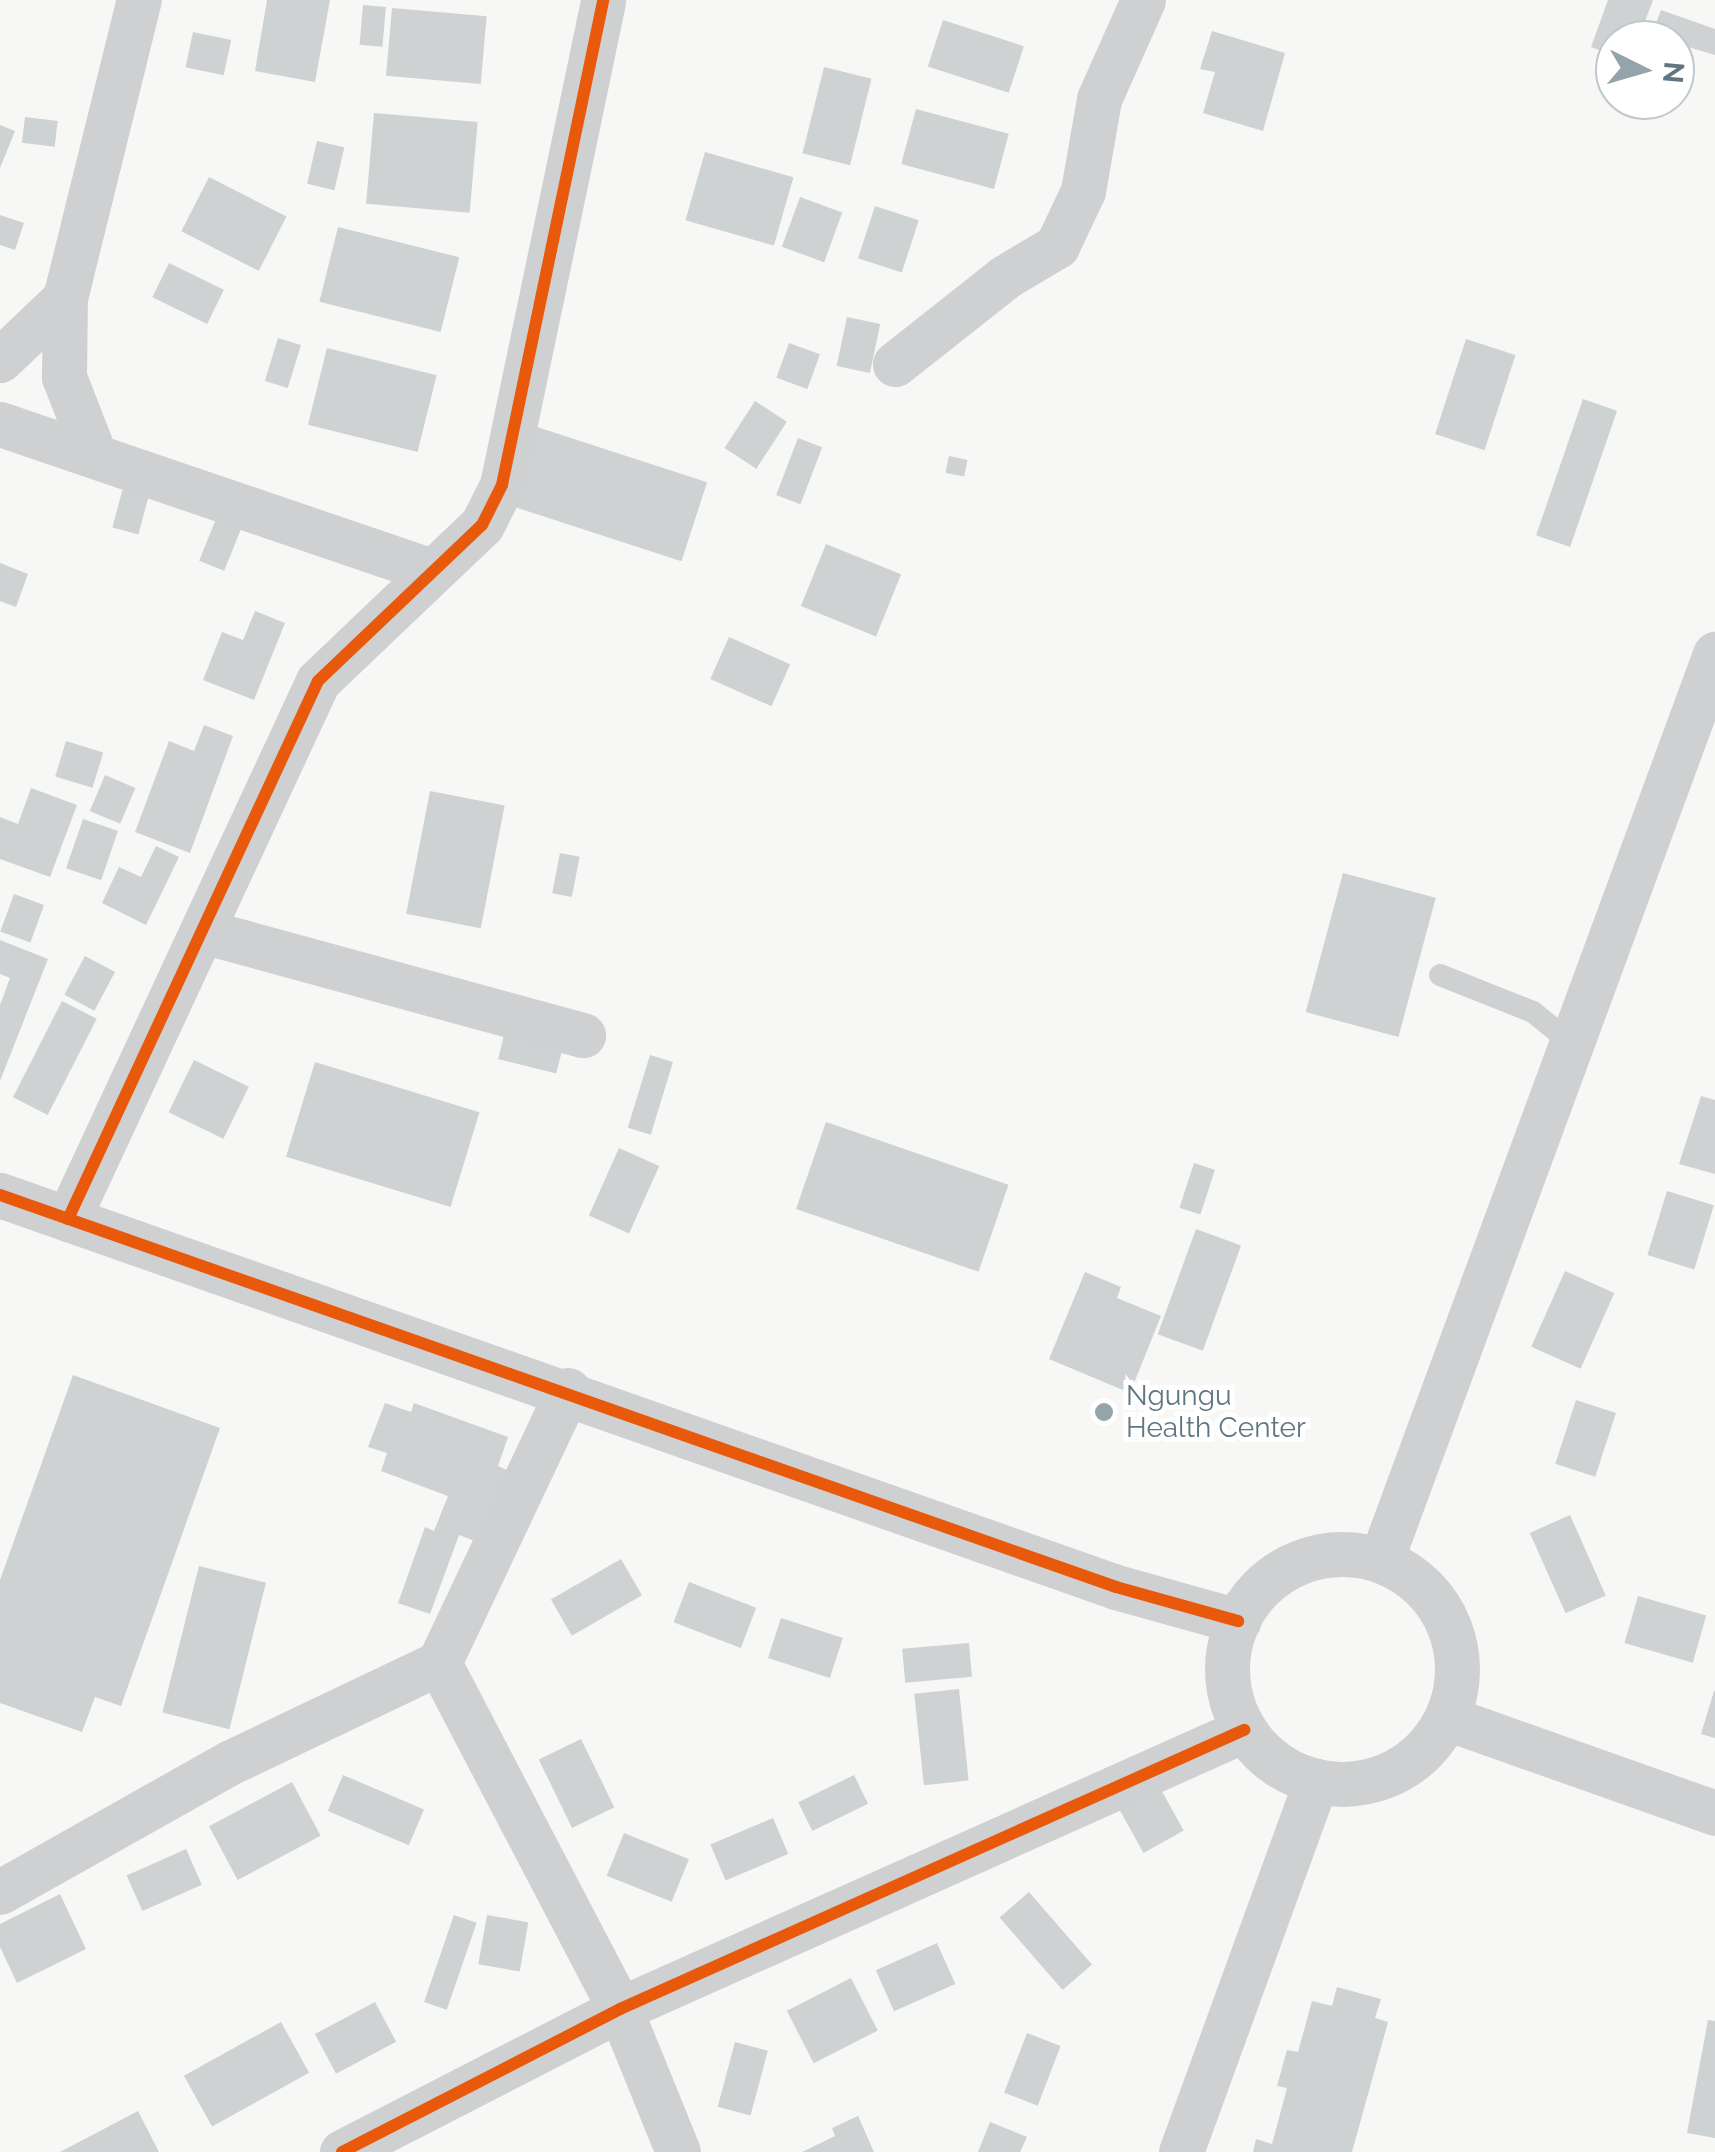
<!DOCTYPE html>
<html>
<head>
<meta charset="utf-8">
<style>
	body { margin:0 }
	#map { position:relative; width:1715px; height:2152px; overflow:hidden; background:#f7f7f6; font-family:Raleway,sans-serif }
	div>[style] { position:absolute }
	.building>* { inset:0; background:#cfd2d2; transform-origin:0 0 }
	.lane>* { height:22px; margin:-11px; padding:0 11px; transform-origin:11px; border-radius:11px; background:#cfd0d1 }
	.street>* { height:45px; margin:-22.5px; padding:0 22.5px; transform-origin:22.5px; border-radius:22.5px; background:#cfd0d1 }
	.street>.ring { margin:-22.5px; padding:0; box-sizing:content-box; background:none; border:45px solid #cfd0d1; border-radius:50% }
	.cycleway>* { height:12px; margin:-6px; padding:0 6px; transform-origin:6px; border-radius:6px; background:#e8590c }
	.dots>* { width:28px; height:28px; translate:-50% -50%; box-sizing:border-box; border:5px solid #fff; border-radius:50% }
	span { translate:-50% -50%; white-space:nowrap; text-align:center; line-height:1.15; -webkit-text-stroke:10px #fff; paint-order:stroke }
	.poi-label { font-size:28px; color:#607783 }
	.left { translate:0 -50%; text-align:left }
	.north { position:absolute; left:1595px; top:20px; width:100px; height:100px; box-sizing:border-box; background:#fff; border:2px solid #bfc9cd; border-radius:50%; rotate:95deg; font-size:28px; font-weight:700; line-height:40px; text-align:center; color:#607783 }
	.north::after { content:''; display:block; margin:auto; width:35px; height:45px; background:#95a4ab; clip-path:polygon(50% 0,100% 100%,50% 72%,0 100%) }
</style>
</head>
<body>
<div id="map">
	<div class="building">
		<div style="clip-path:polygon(267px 0,330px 0,315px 82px,255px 71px)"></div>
		<div style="clip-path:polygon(1608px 0,1653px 0,1638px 40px,1615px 40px,1615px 56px,1591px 47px)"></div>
		<div style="left:363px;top:5px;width:23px;height:40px;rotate:5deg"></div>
		<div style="left:392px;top:8px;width:95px;height:68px;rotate:5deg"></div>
		<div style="clip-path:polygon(1661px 10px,1715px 29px,1715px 55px,1651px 36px)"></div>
		<div style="left:943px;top:20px;width:85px;height:49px;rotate:18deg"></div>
		<div style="clip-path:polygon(1212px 31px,1285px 53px,1263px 131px,1203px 113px,1215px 72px,1200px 69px)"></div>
		<div style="left:193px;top:32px;width:39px;height:36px;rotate:12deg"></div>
		<div style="left:824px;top:67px;width:49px;height:89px;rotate:14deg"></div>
		<div style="left:916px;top:109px;width:96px;height:57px;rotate:15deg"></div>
		<div style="left:374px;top:113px;width:104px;height:91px;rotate:5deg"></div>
		<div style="left:25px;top:117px;width:33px;height:26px;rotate:7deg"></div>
		<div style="clip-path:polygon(0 125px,15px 131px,0 168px)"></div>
		<div style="left:317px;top:141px;width:28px;height:44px;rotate:13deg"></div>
		<div style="left:705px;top:152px;width:92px;height:71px;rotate:16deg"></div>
		<div style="left:209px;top:177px;width:87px;height:61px;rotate:27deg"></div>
		<div style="left:800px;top:197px;width:45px;height:53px;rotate:20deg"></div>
		<div style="left:875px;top:206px;width:46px;height:55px;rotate:18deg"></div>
		<div style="clip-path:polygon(0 215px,24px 223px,15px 250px,0 245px)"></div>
		<div style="left:338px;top:227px;width:125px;height:77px;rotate:14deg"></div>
		<div style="left:169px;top:263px;width:61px;height:38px;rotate:26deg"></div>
		<div style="left:847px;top:317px;width:34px;height:50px;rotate:12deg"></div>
		<div style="left:278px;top:338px;width:24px;height:45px;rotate:17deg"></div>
		<div style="left:1466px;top:339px;width:52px;height:100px;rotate:18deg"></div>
		<div style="left:789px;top:343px;width:33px;height:37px;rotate:20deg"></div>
		<div style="left:327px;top:348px;width:113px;height:79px;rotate:14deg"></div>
		<div style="left:1583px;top:399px;width:36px;height:144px;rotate:19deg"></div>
		<div style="left:755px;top:401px;width:38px;height:56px;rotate:33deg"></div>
		<div style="left:534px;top:426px;width:182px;height:83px;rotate:18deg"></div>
		<div style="left:798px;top:438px;width:26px;height:61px;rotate:21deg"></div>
		<div style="left:949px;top:456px;width:19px;height:17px;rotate:12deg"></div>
		<div style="left:124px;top:484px;width:27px;height:45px;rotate:15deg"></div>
		<div style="left:216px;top:519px;width:27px;height:45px;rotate:22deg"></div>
		<div style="left:826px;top:544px;width:81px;height:67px;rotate:22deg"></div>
		<div style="clip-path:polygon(0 563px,28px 574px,16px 607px,0 601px)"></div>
		<div style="clip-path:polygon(255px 611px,285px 623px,254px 700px,203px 680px,222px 632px,243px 640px)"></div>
		<div style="left:729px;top:637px;width:67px;height:46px;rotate:24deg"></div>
		<div style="clip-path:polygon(204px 725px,233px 736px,190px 853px,135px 832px,169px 741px,194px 751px)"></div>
		<div style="left:66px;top:741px;width:39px;height:37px;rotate:17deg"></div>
		<div style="left:105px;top:775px;width:33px;height:39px;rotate:23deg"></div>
		<div style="clip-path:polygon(31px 788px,77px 805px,50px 877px,0 859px,0 817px,18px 824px)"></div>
		<div style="left:430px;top:791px;width:76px;height:125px;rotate:11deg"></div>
		<div style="left:83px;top:819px;width:37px;height:52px;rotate:19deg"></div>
		<div style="clip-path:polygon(156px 846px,179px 857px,146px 925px,102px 903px,119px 867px,141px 877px)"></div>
		<div style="left:560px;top:853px;width:20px;height:41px;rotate:11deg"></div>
		<div style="left:1343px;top:873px;width:96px;height:144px;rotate:15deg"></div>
		<div style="left:14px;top:894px;width:32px;height:40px;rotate:20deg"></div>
		<div style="clip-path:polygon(0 940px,48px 959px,0 1081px,0 1005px,10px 978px,0 974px)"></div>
		<div style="left:85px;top:956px;width:34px;height:44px;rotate:28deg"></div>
		<div style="left:62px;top:1001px;width:39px;height:108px;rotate:27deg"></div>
		<div style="left:507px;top:1023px;width:60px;height:37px;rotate:14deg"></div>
		<div style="left:650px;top:1055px;width:24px;height:76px;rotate:17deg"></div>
		<div style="left:194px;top:1060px;width:61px;height:58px;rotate:26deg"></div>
		<div style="left:315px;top:1062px;width:172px;height:99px;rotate:17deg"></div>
		<div style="clip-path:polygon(1701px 1096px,1715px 1100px,1715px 1174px,1679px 1164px)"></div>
		<div style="left:826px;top:1122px;width:193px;height:92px;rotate:19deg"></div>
		<div style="left:619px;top:1148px;width:44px;height:74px;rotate:24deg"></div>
		<div style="left:1194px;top:1163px;width:22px;height:47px;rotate:18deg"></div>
		<div style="left:1667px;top:1191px;width:49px;height:67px;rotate:17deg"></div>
		<div style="left:1196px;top:1229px;width:48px;height:112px;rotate:20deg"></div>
		<div style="left:1565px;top:1271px;width:54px;height:83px;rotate:24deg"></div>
		<div style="clip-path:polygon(1085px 1272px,1121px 1287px,1117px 1298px,1161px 1316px,1130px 1393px,1049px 1359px)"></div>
		<div style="clip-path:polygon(73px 1375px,220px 1428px,121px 1706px,95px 1697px,82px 1732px,0 1703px,0 1580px)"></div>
		<div style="left:1576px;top:1400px;width:42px;height:67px;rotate:18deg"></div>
		<div style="clip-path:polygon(385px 1403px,411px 1412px,414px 1403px,508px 1437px,498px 1466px,507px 1470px,480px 1543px,459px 1535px,430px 1614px,398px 1603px,425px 1527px,434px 1531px,448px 1496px,381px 1471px,387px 1453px,368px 1447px)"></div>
		<div style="left:1570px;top:1515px;width:88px;height:44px;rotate:66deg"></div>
		<div style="left:621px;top:1559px;width:42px;height:81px;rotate:60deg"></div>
		<div style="left:199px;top:1566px;width:69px;height:151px;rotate:14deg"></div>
		<div style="left:689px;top:1582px;width:72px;height:43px;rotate:21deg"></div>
		<div style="left:1638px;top:1596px;width:71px;height:49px;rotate:16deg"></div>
		<div style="left:781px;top:1618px;width:65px;height:42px;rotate:18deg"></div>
		<div style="left:969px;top:1643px;width:34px;height:67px;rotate:85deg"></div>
		<div style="left:959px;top:1689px;width:92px;height:45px;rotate:84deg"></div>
		<div style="clip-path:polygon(1714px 1691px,1715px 1691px,1715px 1738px,1701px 1734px)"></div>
		<div style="left:581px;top:1739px;width:76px;height:47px;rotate:64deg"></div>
		<div style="left:343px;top:1775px;width:88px;height:39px;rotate:23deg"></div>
		<div style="left:854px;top:1775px;width:32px;height:62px;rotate:64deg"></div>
		<div style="left:292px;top:1782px;width:61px;height:94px;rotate:62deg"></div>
		<div style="left:1159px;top:1786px;width:51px;height:46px;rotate:61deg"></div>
		<div style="left:773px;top:1818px;width:39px;height:68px;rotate:67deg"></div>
		<div style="left:624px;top:1833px;width:70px;height:46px;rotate:22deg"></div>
		<div style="left:186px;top:1849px;width:39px;height:65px;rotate:66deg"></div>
		<div style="left:1029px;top:1892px;width:96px;height:39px;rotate:49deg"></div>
		<div style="clip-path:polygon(60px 1894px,86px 1949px,17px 1983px,0 1947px,0 1924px)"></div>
		<div style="left:454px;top:1915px;width:24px;height:92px;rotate:19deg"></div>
		<div style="left:487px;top:1915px;width:42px;height:50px;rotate:10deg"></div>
		<div style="left:937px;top:1943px;width:45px;height:67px;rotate:66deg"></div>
		<div style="left:851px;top:1978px;width:59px;height:72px;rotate:63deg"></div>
		<div style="clip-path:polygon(1337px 1987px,1381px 1999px,1375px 2018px,1388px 2022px,1352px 2152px,1253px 2152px,1256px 2139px,1272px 2144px,1287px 2088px,1277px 2086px,1287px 2050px,1298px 2052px,1312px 2001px,1332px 2006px)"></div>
		<div style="left:375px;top:2002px;width:45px;height:68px;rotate:62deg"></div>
		<div style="clip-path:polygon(1708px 2020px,1715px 2021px,1715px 2138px,1687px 2133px)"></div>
		<div style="left:281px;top:2022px;width:58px;height:111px;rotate:61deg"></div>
		<div style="left:1027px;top:2033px;width:36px;height:64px;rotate:21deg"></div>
		<div style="left:735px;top:2042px;width:34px;height:67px;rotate:15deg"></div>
		<div style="clip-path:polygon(138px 2111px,159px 2152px,60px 2152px)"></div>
		<div style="clip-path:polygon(858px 2116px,874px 2152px,802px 2152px,835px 2136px,832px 2128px)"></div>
		<div style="clip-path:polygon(990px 2122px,1027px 2137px,1020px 2152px,978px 2152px)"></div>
	</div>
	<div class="lane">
		<div style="left:1440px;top:975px;width:100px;rotate:21.7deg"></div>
		<div style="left:1533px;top:1012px;width:49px;rotate:39.2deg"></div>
	</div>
	<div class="street">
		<div style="left:0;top:360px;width:90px;rotate:-43.6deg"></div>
		<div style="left:895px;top:364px;width:140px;rotate:-38.3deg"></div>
		<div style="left:1005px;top:277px;width:61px;rotate:-30.8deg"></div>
		<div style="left:1057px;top:246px;width:61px;rotate:-64.7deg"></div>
		<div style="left:1083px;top:191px;width:93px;rotate:-80.1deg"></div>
		<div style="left:1099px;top:99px;width:108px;rotate:-66deg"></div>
		<div style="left:0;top:424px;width:457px;rotate:18.8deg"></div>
		<div style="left:94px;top:454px;width:83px;rotate:-111.3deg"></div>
		<div style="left:64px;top:377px;width:79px;rotate:-89.3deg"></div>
		<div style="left:65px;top:298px;width:307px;rotate:-76.1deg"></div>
		<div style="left:206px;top:932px;width:391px;rotate:15.3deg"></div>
		<div style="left:0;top:1195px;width:1183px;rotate:19.35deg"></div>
		<div style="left:1116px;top:1587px;width:127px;rotate:15.6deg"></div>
		<div style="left:68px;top:1219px;width:593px;rotate:-65.08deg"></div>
		<div style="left:318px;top:681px;width:226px;rotate:-43.6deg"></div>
		<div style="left:482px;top:525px;width:45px;rotate:-63.4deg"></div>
		<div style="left:502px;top:485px;width:495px;rotate:-78.2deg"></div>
		<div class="ring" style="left:1227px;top:1554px;width:185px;height:185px"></div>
		<div style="left:1381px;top:1560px;width:966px;rotate:-69.76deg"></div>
		<div style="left:439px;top:1663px;width:390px;rotate:62.4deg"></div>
		<div style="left:620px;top:2009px;width:154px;rotate:67.9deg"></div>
		<div style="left:1447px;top:1718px;width:284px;rotate:19.5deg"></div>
		<div style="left:0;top:1892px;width:265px;rotate:-29.4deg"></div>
		<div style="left:231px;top:1762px;width:230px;rotate:-25.5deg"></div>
		<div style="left:439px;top:1663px;width:302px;rotate:-64.7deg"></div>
		<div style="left:342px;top:2152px;width:313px;rotate:-27.2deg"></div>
		<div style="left:620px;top:2009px;width:684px;rotate:-24.09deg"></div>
		<div style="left:1181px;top:2152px;width:395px;rotate:-70deg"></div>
	</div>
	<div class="cycleway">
		<div style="left:0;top:1195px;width:1183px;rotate:19.35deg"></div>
		<div style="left:1116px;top:1587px;width:127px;rotate:15.6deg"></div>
		<div style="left:68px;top:1219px;width:593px;rotate:-65.08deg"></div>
		<div style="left:318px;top:681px;width:226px;rotate:-43.6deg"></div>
		<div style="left:482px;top:525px;width:45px;rotate:-63.4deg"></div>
		<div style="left:502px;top:485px;width:495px;rotate:-78.2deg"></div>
		<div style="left:342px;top:2152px;width:313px;rotate:-27.2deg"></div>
		<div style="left:620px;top:2009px;width:684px;rotate:-24.09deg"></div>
	</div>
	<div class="dots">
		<div style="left:1104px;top:1412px;background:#95a4ab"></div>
	</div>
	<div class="poi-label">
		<span class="left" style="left:1126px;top:1412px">Ngungu<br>Health Center</span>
	</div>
	<div class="north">N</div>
</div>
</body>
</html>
